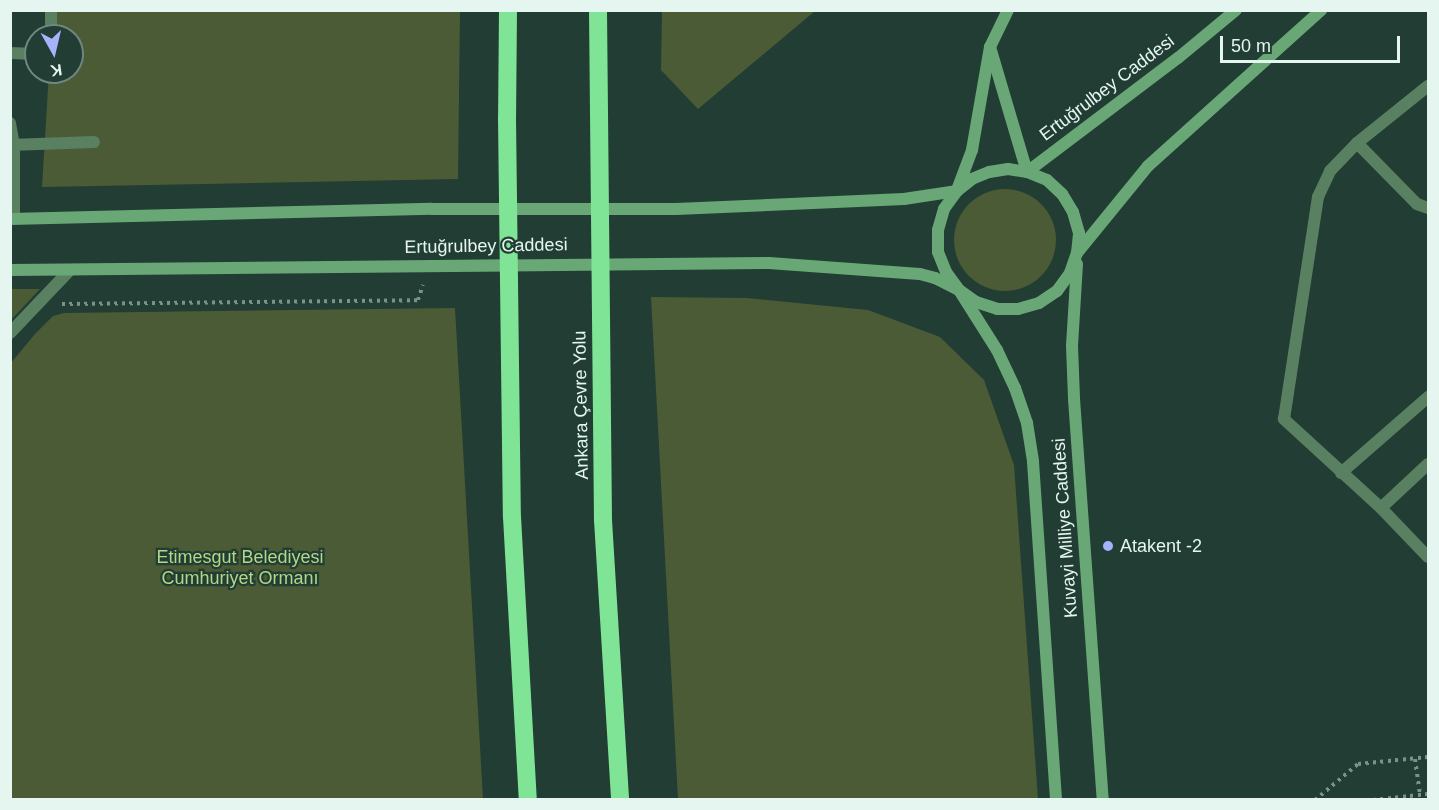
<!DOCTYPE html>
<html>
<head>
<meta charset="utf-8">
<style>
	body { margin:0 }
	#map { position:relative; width:1439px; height:810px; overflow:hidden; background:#213d34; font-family:Helvetica,sans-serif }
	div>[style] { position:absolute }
	.green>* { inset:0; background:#4b5b36 }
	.round { border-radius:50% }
	.path>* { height:4px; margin-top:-2px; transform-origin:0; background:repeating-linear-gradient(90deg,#7b928a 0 3px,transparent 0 7.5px) }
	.lane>* { height:12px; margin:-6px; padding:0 6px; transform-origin:6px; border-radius:6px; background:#598060 }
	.street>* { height:12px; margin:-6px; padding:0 6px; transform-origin:6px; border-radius:6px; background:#598060 }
	.secondary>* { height:12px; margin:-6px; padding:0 6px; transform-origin:6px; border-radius:6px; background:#69a876 }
	.highway>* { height:18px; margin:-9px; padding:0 9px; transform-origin:9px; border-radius:9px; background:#7fe495 }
	.dots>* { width:16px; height:16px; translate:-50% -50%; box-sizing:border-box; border:3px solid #213d34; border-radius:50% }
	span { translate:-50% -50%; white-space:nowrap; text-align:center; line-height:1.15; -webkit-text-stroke:4.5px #213d34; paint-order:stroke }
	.street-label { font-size:18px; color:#e5f5ef }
	.poi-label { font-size:18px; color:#e5f5ef }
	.left { translate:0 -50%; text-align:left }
	.park-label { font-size:18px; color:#b3d784 }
	.frame { position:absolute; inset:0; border:12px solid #e5f5ef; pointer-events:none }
	.north { position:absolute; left:24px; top:24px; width:60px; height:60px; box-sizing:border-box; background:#213d34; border:2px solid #6f877f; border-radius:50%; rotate:172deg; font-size:16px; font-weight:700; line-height:24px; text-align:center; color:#e5f5ef }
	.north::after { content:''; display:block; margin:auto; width:21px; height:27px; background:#a7b1fc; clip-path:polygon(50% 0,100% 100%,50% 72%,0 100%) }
	.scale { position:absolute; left:1220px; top:36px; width:180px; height:27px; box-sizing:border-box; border:3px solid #e5f5ef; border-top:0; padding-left:8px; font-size:18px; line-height:21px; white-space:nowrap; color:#e5f5ef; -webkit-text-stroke:4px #213d34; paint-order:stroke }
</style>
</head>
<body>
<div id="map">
	<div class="green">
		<div style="clip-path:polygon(52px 11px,460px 11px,458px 179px,42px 187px,49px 72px,72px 72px,72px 36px,51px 36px)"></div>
		<div style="clip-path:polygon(662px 11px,662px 10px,815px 11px,698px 109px,661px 70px)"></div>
		<div class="round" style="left:954px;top:189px;width:102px;height:102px"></div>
		<div style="clip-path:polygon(11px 289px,40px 289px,11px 320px,10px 289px)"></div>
		<div style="clip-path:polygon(651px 297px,747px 298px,868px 310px,940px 337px,984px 380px,1014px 465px,1038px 799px,678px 799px)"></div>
		<div style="clip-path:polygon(455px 308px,483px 799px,11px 799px,11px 363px,35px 334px,53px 316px,64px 313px)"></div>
	</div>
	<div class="path">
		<div style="left:62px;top:304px;width:356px;rotate:-0.6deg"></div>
		<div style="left:418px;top:300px;width:16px;rotate:-72deg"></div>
		<div style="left:1415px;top:759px;width:36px;rotate:82deg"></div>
		<div style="left:1315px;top:800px;width:56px;rotate:-39.9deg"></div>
		<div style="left:1358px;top:764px;width:70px;rotate:-5.7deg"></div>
		<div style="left:1373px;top:800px;width:55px;rotate:-6.2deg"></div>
	</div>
	<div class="lane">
		<div style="left:51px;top:10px;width:26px;rotate:90deg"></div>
		<div style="left:10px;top:53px;width:26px;rotate:2deg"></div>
		<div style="left:10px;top:123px;width:22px;rotate:80deg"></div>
		<div style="left:14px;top:145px;width:73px;rotate:90deg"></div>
		<div style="left:10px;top:145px;width:84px;rotate:-2deg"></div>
		<div style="left:10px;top:333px;width:87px;rotate:-46.4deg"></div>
		<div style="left:1428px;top:464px;width:64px;rotate:136.9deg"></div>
		<div style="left:1381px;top:508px;width:68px;rotate:46.2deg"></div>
	</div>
	<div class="street">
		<div style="left:1357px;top:143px;width:86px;rotate:45.5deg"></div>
		<div style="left:1417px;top:204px;width:12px;rotate:20deg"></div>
		<div style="left:1341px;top:473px;width:116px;rotate:-41.1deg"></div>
		<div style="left:1381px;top:508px;width:132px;rotate:-137.5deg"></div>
		<div style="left:1284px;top:419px;width:225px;rotate:-81.3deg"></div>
		<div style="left:1318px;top:197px;width:29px;rotate:-65deg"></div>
		<div style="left:1330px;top:171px;width:39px;rotate:-46deg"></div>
		<div style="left:1357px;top:143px;width:91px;rotate:-38.8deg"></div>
	</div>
	<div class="secondary">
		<div style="left:990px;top:47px;width:41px;rotate:-64.1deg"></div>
		<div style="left:1027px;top:172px;width:189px;rotate:-37.1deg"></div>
		<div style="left:1178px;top:58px;width:75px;rotate:-39.6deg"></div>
		<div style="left:957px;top:190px;width:43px;rotate:-69.4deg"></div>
		<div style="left:972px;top:150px;width:105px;rotate:-80.1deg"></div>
		<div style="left:990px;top:47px;width:130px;rotate:73.5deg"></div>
		<div style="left:10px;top:219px;width:422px;rotate:-1.4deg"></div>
		<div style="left:432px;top:209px;width:244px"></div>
		<div style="left:676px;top:209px;width:228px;rotate:-2.5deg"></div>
		<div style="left:904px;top:199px;width:54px;rotate:-8.6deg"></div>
		<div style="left:1077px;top:253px;width:112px;rotate:-50.8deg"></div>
		<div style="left:1148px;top:166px;width:233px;rotate:-42deg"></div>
		<div style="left:1077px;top:264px;width:82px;rotate:93.5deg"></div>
		<div style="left:1072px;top:346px;width:53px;rotate:87.8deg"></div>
		<div style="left:1074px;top:399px;width:402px;rotate:85.9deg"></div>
		<div style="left:10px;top:270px;width:759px;rotate:-0.53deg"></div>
		<div style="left:769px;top:263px;width:151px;rotate:4.2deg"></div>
		<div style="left:920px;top:274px;width:16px;rotate:15deg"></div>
		<div style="left:935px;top:278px;width:27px;rotate:27deg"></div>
		<div style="left:959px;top:290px;width:21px;rotate:35deg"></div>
		<div style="left:976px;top:302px;width:22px;rotate:18deg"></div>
		<div style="left:997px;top:309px;width:21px"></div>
		<div style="left:1018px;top:309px;width:22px;rotate:-16deg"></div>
		<div style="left:1039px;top:303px;width:22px;rotate:-34deg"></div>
		<div style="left:1057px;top:291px;width:22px;rotate:-54deg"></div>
		<div style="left:1070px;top:273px;width:21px;rotate:-71deg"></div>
		<div style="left:1077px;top:253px;width:20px;rotate:-84deg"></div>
		<div style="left:1079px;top:233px;width:22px;rotate:-106deg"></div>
		<div style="left:1073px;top:212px;width:21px;rotate:-121deg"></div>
		<div style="left:1062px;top:194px;width:21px;rotate:-137deg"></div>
		<div style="left:1047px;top:180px;width:22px;rotate:-158deg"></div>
		<div style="left:1027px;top:172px;width:19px;rotate:-171deg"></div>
		<div style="left:1008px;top:169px;width:19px;rotate:171deg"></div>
		<div style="left:989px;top:172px;width:18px;rotate:158deg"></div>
		<div style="left:972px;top:179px;width:19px;rotate:141deg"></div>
		<div style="left:957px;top:191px;width:22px;rotate:126deg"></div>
		<div style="left:944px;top:209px;width:22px;rotate:106deg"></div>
		<div style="left:938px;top:230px;width:22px;rotate:90deg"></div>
		<div style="left:938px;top:252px;width:22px;rotate:68deg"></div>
		<div style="left:946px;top:272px;width:22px;rotate:54deg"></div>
		<div style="left:959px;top:290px;width:71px;rotate:57.7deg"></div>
		<div style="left:997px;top:350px;width:42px;rotate:64.7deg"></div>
		<div style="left:1015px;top:388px;width:37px;rotate:71deg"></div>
		<div style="left:1027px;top:423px;width:39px;rotate:81deg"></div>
		<div style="left:1033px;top:462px;width:339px;rotate:86.1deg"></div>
	</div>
	<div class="highway">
		<div style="left:508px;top:10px;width:108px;rotate:90.5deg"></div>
		<div style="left:507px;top:118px;width:399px;rotate:89.3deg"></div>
		<div style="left:512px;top:517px;width:283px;rotate:86.8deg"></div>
		<div style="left:598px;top:10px;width:510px;rotate:89.44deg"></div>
		<div style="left:603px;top:520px;width:281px;rotate:86.5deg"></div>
	</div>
	<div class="dots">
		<div style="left:1108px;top:546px;background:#a7b1fc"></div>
	</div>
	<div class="street-label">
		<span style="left:1107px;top:88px;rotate:-37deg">Ertuğrulbey Caddesi</span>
		<span style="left:486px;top:246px;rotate:-1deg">Ertuğrulbey Caddesi</span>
		<span style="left:581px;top:405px;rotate:-91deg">Ankara Çevre Yolu</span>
		<span style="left:1065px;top:528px;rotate:-94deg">Kuvayi Milliye Caddesi</span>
	</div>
	<div class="poi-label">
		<span class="left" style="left:1120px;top:546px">Atakent -2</span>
	</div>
	<div class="park-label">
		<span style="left:240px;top:568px">Etimesgut Belediyesi<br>Cumhuriyet Ormanı</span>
	</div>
	<div class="frame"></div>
	<div class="north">K</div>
	<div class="scale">50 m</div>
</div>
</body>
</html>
